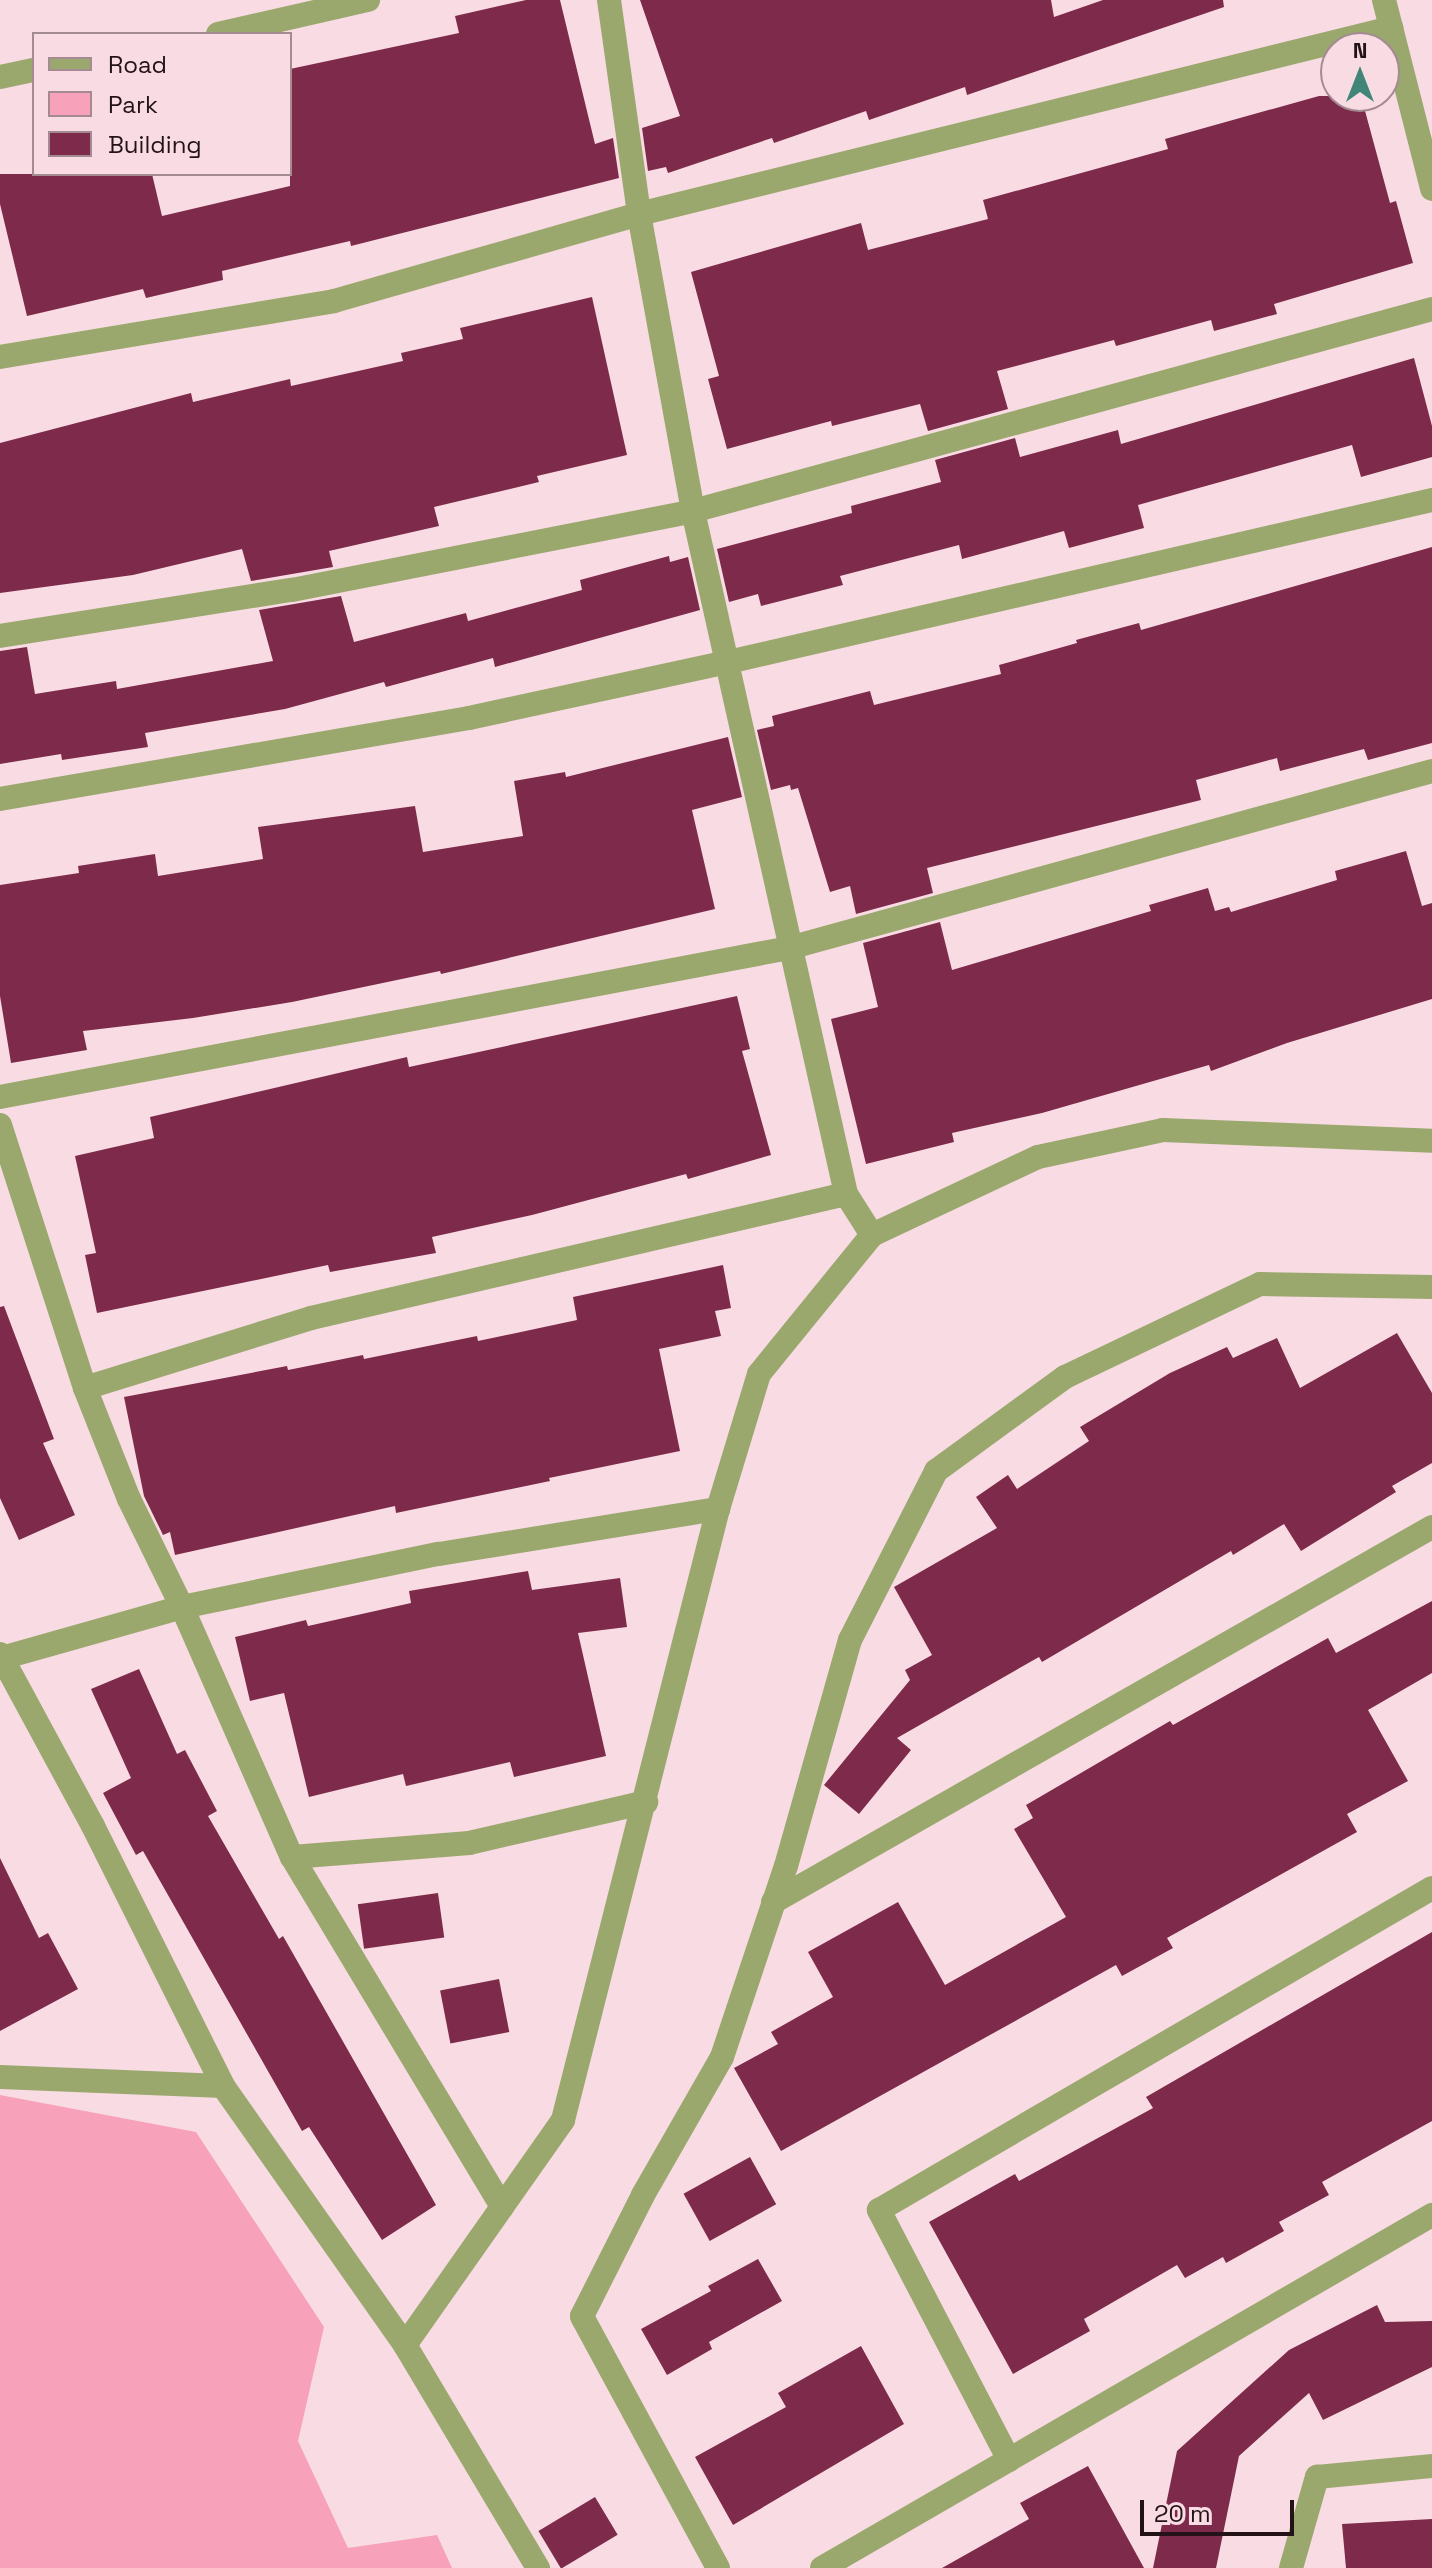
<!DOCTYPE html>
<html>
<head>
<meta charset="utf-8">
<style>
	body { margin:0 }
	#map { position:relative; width:1432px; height:2568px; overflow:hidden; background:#f9dbe3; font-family:"Space Grotesk",sans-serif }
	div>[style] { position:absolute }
	.green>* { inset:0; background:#f7a1bb }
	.building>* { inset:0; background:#7e2b4b; transform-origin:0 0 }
	.minor>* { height:24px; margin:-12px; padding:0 12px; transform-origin:12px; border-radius:12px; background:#9aa86e }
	span { translate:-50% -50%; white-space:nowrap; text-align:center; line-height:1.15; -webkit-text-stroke:8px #f9dbe3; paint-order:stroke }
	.legend { position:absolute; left:32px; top:32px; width:260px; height:144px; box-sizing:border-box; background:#f9dbe3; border:2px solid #a38b91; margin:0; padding:10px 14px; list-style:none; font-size:24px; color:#231217 }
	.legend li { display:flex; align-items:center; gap:16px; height:40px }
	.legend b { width:40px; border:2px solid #a38b91 }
	.north { position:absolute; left:1320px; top:32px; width:80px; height:80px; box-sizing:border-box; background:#f9dbe3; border:2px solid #a38b91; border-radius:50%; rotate:0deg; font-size:22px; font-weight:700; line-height:32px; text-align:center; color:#231217 }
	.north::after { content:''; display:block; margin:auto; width:28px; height:36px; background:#418578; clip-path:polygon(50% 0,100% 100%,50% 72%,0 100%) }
	.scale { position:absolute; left:1140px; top:2500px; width:154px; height:36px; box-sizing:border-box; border:4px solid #231217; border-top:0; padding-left:10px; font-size:24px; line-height:28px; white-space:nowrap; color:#231217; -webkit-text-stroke:6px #f9dbe3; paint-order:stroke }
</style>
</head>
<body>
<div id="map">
	<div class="green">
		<div style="clip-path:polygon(0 2095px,196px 2132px,324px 2327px,298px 2441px,348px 2548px,437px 2535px,452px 2568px,0 2568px)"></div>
	</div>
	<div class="building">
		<div style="clip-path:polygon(526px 0,560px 0,595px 144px,613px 138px,619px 178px,351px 246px,350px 241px,222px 271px,223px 280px,146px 298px,143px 289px,27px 316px,0 204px,0 174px,152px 174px,162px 216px,290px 186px,290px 69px,459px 33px,455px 16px)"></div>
		<div style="clip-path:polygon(640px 0,1051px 0,1054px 17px,1103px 0,1223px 0,1224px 7px,967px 95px,965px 87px,869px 120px,866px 111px,774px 143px,772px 138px,668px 173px,666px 167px,648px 171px,642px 128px,680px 116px)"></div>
		<div style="clip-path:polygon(1319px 96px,1361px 96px,1390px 203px,1396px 201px,1413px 263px,1274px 304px,1277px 314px,1214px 331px,1211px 320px,1116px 346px,1114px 340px,997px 371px,1008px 409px,928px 431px,920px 404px,832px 426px,831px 421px,727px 449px,708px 379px,719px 376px,691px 272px,861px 223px,868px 250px,988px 219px,983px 200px,1168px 149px,1165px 139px)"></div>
		<div style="clip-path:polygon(592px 297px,627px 455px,537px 476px,539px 482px,434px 507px,439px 526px,329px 551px,333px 567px,251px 581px,242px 549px,133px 575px,0 593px,0 443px,191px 393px,193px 402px,290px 379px,291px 386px,403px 361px,401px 353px,463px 339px,460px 328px)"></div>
		<div style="clip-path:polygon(1414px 358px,1432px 426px,1432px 457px,1361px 477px,1352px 445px,1138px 505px,1144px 528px,1069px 548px,1064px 531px,962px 559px,959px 545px,840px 576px,843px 585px,761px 606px,758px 594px,729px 602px,717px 549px,852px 513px,851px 506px,941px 482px,935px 460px,1015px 438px,1020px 457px,1118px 430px,1121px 444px)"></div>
		<div style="clip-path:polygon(1432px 547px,1432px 743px,1368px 760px,1364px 749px,1280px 771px,1277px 758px,1196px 780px,1201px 800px,927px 868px,933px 893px,856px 914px,850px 886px,830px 892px,798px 788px,791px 790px,790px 785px,771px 790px,757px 730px,774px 726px,772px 716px,870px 691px,874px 705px,1001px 674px,999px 665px,1077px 643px,1076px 640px,1139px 623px,1141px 630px)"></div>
		<div style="clip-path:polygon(669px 556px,670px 562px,688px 557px,700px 610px,495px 667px,493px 658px,386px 687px,384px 682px,285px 709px,145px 733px,148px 747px,62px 760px,61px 754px,0 764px,0 651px,27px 647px,35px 694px,116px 681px,117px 689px,273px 661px,259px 610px,341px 596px,354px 642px,466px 613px,468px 621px,582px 590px,580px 580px)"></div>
		<div style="clip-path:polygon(728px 737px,742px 797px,692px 810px,715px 909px,441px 974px,440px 971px,292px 1002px,193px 1018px,83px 1031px,87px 1050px,11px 1063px,0 996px,0 885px,79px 873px,78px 866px,155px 854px,158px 876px,263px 859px,258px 827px,415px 806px,423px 852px,523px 836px,514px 781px,565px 772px,566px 777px)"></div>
		<div style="clip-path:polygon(1406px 851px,1422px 906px,1432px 903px,1432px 999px,1287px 1043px,1211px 1071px,1209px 1065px,1042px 1113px,952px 1133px,954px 1142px,866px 1164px,831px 1019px,878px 1007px,863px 943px,940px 922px,952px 970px,1151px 911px,1149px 905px,1208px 888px,1215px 911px,1229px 907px,1231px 912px,1337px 880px,1335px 871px)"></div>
		<div style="clip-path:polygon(737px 996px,750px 1049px,742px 1051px,771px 1155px,688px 1179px,686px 1174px,532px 1215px,432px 1237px,436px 1253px,330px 1272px,328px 1265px,97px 1313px,85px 1255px,96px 1253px,75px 1156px,154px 1138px,150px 1117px,407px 1057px,409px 1067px)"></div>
		<div style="clip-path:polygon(723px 1265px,731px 1308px,715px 1311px,721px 1336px,659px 1349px,680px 1451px,549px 1478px,550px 1481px,396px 1513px,395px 1506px,175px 1555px,170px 1532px,163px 1535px,144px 1496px,124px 1397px,287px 1366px,288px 1370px,363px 1355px,364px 1359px,477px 1336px,478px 1341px,577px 1320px,573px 1297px)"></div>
		<div style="clip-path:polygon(4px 1306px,54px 1439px,43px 1443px,75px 1515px,19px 1540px,0 1498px,0 1307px)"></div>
		<div style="clip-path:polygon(1397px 1333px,1432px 1393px,1432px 1463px,1392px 1486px,1396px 1492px,1301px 1551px,1284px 1524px,1233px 1555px,1231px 1551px,1042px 1662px,1039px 1657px,897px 1738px,911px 1750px,859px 1814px,824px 1785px,910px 1680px,905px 1670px,932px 1655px,894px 1587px,997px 1528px,976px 1497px,1008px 1475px,1017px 1489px,1089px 1441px,1080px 1427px,1170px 1373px,1227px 1347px,1233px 1358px,1277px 1338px,1300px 1388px)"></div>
		<div style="clip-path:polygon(528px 1571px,532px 1590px,620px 1578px,627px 1627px,578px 1633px,606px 1756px,514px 1777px,510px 1762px,406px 1786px,403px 1774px,309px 1797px,284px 1693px,250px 1701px,235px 1637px,306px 1620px,308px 1626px,411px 1603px,409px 1591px)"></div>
		<div style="clip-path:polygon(1432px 1601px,1432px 1673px,1368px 1710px,1408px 1781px,1347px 1814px,1357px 1832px,1167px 1938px,1173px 1948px,1122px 1976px,1116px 1965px,781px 2151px,734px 2068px,778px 2044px,771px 2032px,833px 1997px,808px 1952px,898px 1902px,945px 1985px,1066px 1917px,1014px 1829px,1033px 1818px,1026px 1805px,1170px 1721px,1173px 1725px,1328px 1638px,1336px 1653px)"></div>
		<div style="clip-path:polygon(139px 1669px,177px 1754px,185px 1750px,217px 1811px,208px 1816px,279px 1939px,283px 1936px,436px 2205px,382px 2240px,309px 2127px,302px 2131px,143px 1851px,136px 1855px,103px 1793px,131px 1778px,91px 1689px)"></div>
		<div style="clip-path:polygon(0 1858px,39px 1938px,48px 1933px,78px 1989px,0 2031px)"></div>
		<div style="left:438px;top:1893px;width:45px;height:81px;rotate:82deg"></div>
		<div style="clip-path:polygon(1432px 1932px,1432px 2121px,1322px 2182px,1329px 2195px,1279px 2222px,1284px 2231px,1226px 2263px,1223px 2257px,1185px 2278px,1177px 2265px,1084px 2319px,1090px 2331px,1013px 2374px,929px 2222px,1015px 2174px,1019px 2181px,1153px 2108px,1146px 2097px)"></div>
		<div style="left:499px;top:1979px;width:54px;height:60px;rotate:79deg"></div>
		<div style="left:750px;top:2157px;width:54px;height:76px;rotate:61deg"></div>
		<div style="clip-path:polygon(758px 2259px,782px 2301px,709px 2342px,712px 2349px,667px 2375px,641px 2329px,711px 2291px,708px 2286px)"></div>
		<div style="clip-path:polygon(1377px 2305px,1385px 2322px,1432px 2321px,1432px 2367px,1323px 2420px,1309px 2393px,1239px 2456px,1216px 2568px,1153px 2568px,1177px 2451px,1289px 2350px)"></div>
		<div style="clip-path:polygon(861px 2346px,904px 2424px,733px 2525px,695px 2457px,786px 2407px,778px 2393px)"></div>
		<div style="clip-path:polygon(1088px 2466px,1144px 2568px,942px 2568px,1029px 2519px,1020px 2503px)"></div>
		<div style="left:595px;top:2497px;width:44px;height:66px;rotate:59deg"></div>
		<div style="clip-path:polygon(1432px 2519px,1432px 2568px,1346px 2568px,1342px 2524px)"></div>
	</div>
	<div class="minor">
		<div style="left:609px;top:0;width:216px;rotate:82deg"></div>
		<div style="left:639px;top:214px;width:302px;rotate:79.7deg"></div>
		<div style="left:693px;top:511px;width:700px;rotate:77.37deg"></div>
		<div style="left:1384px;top:0;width:195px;rotate:75.7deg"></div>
		<div style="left:218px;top:34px;width:154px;rotate:-12.8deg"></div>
		<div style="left:0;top:77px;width:35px;rotate:-12deg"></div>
		<div style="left:0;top:357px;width:339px;rotate:-9.5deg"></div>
		<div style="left:334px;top:301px;width:317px;rotate:-15.9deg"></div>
		<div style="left:639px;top:214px;width:775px;rotate:-13.89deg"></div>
		<div style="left:0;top:636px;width:296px;rotate:-9deg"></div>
		<div style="left:292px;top:590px;width:409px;rotate:-11.1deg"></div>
		<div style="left:693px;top:511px;width:766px;rotate:-15.29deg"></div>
		<div style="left:0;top:799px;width:476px;rotate:-9.8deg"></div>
		<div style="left:469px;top:718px;width:261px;rotate:-12.2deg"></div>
		<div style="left:724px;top:663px;width:727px;rotate:-12.97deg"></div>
		<div style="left:0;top:1097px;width:803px;rotate:-10.69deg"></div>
		<div style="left:789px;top:948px;width:667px;rotate:-15.39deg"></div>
		<div style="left:0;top:1125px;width:276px;rotate:72.1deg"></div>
		<div style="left:85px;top:1388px;width:119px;rotate:68.4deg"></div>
		<div style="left:129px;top:1499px;width:120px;rotate:63.9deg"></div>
		<div style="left:182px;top:1607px;width:273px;rotate:66.3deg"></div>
		<div style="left:292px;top:1857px;width:408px;rotate:59deg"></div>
		<div style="left:85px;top:1388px;width:237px;rotate:-17.2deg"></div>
		<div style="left:311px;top:1318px;width:549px;rotate:-13.05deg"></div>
		<div style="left:846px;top:1194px;width:49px;rotate:57.6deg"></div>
		<div style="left:0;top:1654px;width:196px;rotate:61.6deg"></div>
		<div style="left:93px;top:1826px;width:291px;rotate:63.4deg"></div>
		<div style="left:223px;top:2086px;width:317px;rotate:54.9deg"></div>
		<div style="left:405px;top:2345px;width:260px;rotate:59.2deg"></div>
		<div style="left:2px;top:1658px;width:187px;rotate:-15.8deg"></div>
		<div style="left:182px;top:1607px;width:262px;rotate:-11.7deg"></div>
		<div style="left:439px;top:1554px;width:283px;rotate:-9.2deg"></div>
		<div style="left:292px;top:1857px;width:178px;rotate:-4.5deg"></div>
		<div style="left:469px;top:1843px;width:182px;rotate:-13deg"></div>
		<div style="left:773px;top:1902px;width:758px;rotate:-29.64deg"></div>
		<div style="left:0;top:2077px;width:223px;rotate:2.3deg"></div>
		<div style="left:405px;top:2345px;width:275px;rotate:-54.9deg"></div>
		<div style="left:563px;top:2120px;width:630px;rotate:-75.77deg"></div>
		<div style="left:718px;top:1509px;width:141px;rotate:-73.1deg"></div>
		<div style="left:759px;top:1374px;width:179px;rotate:-50.9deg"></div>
		<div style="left:872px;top:1235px;width:183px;rotate:-25.2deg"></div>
		<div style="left:1038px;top:1157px;width:128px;rotate:-12.2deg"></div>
		<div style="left:1163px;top:1130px;width:269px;rotate:2.3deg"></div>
		<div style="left:1009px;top:2460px;width:282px;rotate:-117.5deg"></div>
		<div style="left:879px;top:2210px;width:640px;rotate:-30.21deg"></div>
		<div style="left:718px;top:2568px;width:286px;rotate:-118.4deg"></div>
		<div style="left:582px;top:2316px;width:136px;rotate:-63.2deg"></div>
		<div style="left:643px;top:2195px;width:159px;rotate:-60.2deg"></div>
		<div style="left:722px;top:2057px;width:201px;rotate:-71.5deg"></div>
		<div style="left:786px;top:1866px;width:235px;rotate:-74.2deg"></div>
		<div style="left:850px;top:1640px;width:190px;rotate:-63deg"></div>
		<div style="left:936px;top:1471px;width:160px;rotate:-36.1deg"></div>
		<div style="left:1065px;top:1377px;width:216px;rotate:-25.5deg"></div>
		<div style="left:1260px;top:1284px;width:172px;rotate:1deg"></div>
		<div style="left:822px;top:2568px;width:705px;rotate:-30.06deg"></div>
		<div style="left:1291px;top:2568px;width:95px;rotate:-74.1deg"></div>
		<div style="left:1317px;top:2477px;width:116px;rotate:-5.5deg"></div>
	</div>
	<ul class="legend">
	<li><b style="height:10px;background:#9aa86e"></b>Road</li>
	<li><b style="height:22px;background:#f7a1bb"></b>Park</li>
	<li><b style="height:22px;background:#7e2b4b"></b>Building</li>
	</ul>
	<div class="north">N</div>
	<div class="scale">20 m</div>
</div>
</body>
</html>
